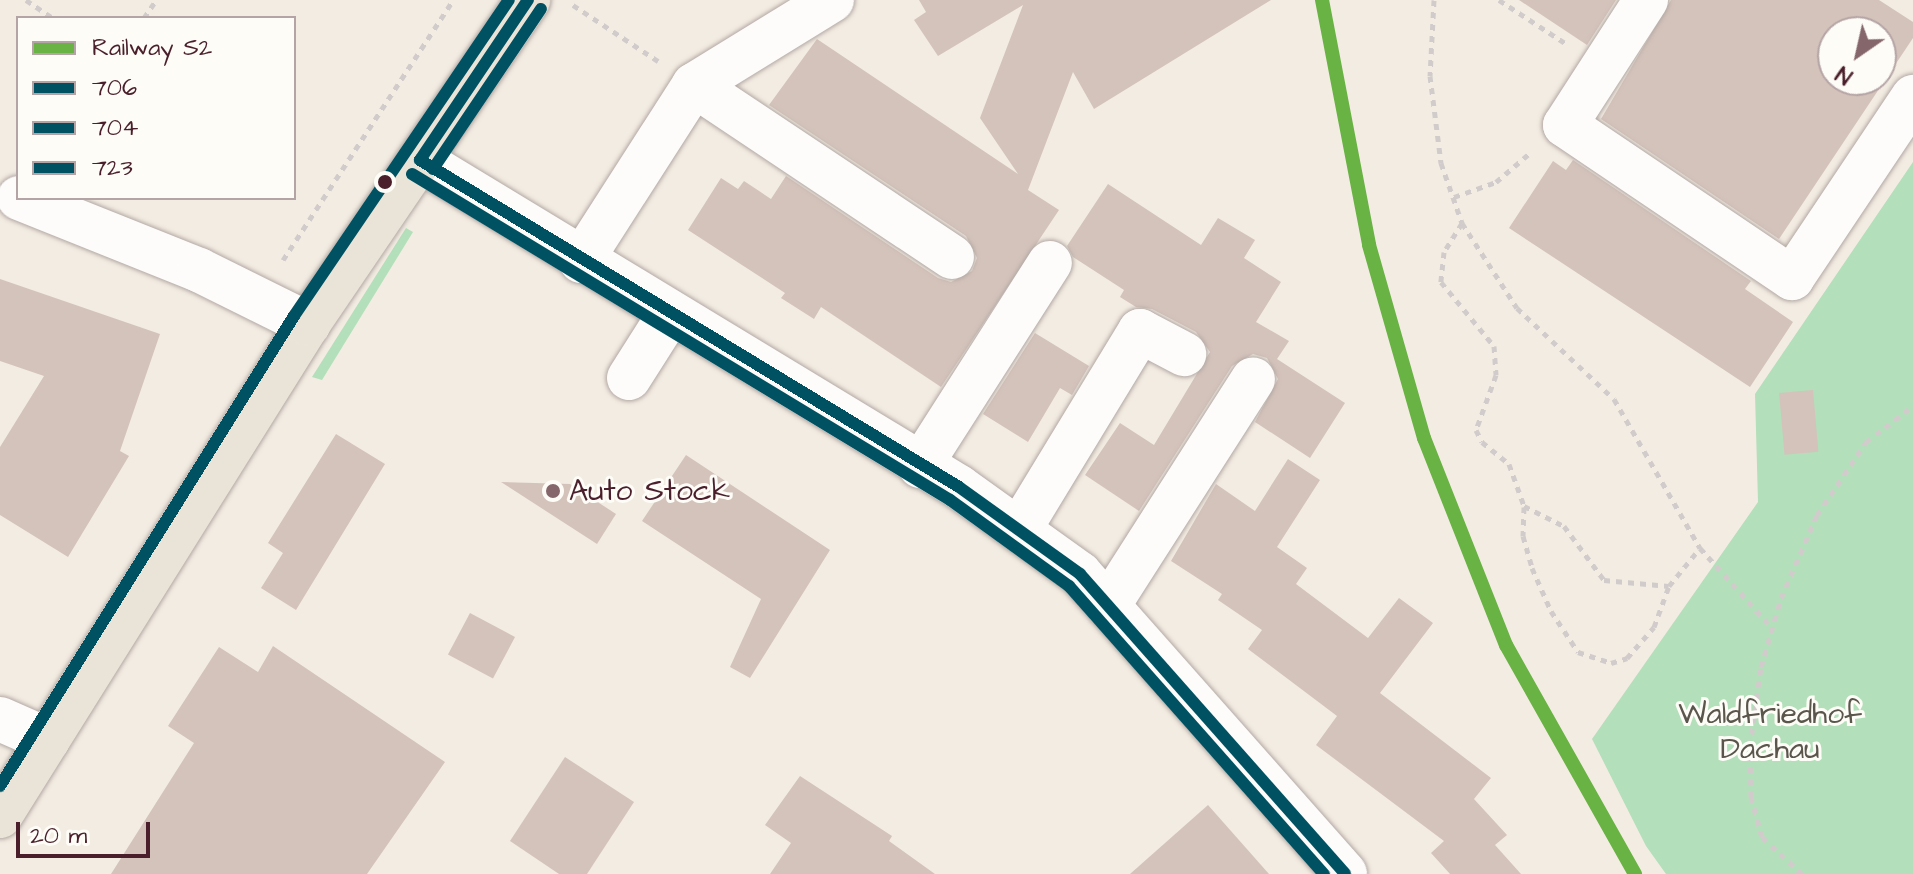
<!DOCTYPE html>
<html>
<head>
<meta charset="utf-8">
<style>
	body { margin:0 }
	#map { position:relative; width:1913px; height:874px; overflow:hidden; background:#f3ece2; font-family:"Architects Daughter",sans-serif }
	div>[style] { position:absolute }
	.green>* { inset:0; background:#b3dfba }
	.building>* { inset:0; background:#d4c3bb; transform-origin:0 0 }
	.path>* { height:5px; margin-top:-2.5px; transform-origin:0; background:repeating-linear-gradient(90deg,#d1cccb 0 6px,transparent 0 12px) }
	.roads { filter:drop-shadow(0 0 2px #b2a8a4) drop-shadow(0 0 2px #b2a8a4) }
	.minor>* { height:44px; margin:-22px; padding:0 22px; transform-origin:22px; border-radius:22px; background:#fdfcfb }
	.major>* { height:44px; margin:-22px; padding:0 22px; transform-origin:22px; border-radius:22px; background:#eae4d8 }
	.bus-1>* { height:12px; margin:-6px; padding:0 6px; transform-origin:6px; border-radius:6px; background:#005262 }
	.bus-2>* { height:12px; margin:-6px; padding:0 6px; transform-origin:6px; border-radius:6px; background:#005262 }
	.bus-3>* { height:12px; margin:-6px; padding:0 6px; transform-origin:6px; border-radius:6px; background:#005262 }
	.rail-1>* { height:14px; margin:-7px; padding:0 7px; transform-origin:7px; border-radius:7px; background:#69b244 }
	.dots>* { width:22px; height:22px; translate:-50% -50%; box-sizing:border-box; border:4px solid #fdfcf7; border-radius:50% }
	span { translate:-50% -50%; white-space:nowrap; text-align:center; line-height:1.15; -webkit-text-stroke:6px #fdfcf7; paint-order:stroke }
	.poi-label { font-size:30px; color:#4a1f2b }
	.left { translate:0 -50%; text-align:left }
	.park-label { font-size:30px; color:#5a564c }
	.legend { position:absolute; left:16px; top:16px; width:280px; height:184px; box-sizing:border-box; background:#fdfcf7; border:2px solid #b5a4a5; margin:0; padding:10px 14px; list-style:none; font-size:24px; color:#4a1f2b }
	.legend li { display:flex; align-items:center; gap:16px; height:40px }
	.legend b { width:40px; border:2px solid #b5a4a5 }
	.north { position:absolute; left:1817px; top:16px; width:80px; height:80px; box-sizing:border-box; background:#fdfcf7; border:2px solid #b5a4a5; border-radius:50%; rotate:214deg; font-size:22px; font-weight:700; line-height:32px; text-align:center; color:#4a1f2b }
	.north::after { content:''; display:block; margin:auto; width:28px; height:36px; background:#85676b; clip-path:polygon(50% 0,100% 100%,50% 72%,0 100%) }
	.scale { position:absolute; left:16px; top:822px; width:134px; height:36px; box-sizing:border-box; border:4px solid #4a1f2b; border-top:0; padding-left:10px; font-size:24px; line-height:28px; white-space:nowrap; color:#4a1f2b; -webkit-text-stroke:6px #fdfcf7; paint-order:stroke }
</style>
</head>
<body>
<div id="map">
	<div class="green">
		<div style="clip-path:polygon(1913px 162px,1913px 874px,1666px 874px,1646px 846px,1592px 739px,1758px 502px,1755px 394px)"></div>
		<div style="clip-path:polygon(406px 228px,413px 232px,322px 380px,312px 377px)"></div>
	</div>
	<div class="building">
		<div style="clip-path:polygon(919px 0,1271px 0,1094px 109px,1073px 72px,1028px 190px,1059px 210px,941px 387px,821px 307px,814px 319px,781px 298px,785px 293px,688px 230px,721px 178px,738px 189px,744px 181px,771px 199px,786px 176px,938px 278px,951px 282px,972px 271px,977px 258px,966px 236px,769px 105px,817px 39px,1018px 174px,980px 118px,1023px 5px,938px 56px,914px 20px,926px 12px)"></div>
		<div style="clip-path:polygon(1519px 0,1616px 0,1587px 45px)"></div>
		<div style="clip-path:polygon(evenodd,1671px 0,1879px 0,1913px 22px,1913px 38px,1779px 239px,1601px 119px,1671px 0,1833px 32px,1881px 32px,1881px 80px,1833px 80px,1833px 32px)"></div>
		<div style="clip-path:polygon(1573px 160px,1751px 281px,1745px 289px,1793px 322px,1750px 387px,1509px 228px,1553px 161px,1566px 170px)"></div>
		<div style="clip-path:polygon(1108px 184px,1201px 245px,1218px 218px,1255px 240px,1244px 258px,1281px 282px,1256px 322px,1289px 341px,1277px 359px,1345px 403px,1310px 458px,1255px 422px,1278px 379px,1267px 358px,1253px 354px,1232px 366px,1139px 511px,1085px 475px,1120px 423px,1154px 445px,1210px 352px,1196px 332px,1152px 309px,1136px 307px,1120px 297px,1124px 290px,1073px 257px,1067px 246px)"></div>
		<div style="clip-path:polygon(0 279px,160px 334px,120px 451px,129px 456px,68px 557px,0 515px,0 447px,44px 376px,0 361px)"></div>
		<div style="clip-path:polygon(1035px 333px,1089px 366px,1072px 395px,1060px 388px,1028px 442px,983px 414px)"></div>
		<div style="left:1813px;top:390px;width:62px;height:34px;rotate:85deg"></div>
		<div style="clip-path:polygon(336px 434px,385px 464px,296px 610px,261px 588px,283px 553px,268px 543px)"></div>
		<div style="clip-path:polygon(686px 455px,830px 550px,750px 678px,730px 667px,761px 599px,642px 521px)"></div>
		<div style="clip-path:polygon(1288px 459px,1320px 480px,1277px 547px,1307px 568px,1296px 584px,1368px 638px,1399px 598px,1433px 623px,1380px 693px,1491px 778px,1474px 799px,1507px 835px,1495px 845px,1521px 874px,1450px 874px,1431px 853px,1444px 841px,1316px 745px,1337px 716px,1248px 649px,1262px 630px,1218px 600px,1222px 594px,1171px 561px,1216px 484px,1255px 511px)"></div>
		<div style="clip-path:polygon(501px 482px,570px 484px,616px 514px,597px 544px)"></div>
		<div style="left:470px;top:613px;width:51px;height:47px;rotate:28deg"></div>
		<div style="clip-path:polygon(273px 646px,445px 762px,367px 874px,111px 874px,194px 743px,168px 726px,219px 647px,258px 672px)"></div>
		<div style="clip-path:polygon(565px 757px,634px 802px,587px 874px,559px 874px,510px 841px)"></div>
		<div style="clip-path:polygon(800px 776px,892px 836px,889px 841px,935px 874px,770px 874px,791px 843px,765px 825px)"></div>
		<div style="clip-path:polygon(1208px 805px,1269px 874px,1130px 874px)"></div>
	</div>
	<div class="path">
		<div style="left:26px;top:0;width:32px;rotate:34deg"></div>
		<div style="left:1434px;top:0;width:76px;rotate:93deg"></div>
		<div style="left:1430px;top:76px;width:88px;rotate:82.8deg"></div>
		<div style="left:1441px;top:163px;width:64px;rotate:70.7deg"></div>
		<div style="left:1462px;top:223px;width:101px;rotate:57.1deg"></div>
		<div style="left:1517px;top:308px;width:133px;rotate:43.2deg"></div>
		<div style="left:1614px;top:399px;width:172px;rotate:60deg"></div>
		<div style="left:1700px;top:548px;width:108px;rotate:48deg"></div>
		<div style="left:1499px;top:0;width:79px;rotate:33.1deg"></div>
		<div style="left:573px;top:5px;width:102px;rotate:33.4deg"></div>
		<div style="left:144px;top:18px;width:22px;rotate:-56deg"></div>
		<div style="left:1454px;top:197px;width:45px;rotate:-19.7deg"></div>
		<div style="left:1496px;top:182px;width:45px;rotate:-40.5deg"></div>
		<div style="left:1462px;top:223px;width:34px;rotate:122deg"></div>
		<div style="left:1444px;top:252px;width:30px;rotate:96deg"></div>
		<div style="left:1441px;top:282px;width:83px;rotate:50.4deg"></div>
		<div style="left:1494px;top:346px;width:29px;rotate:86deg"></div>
		<div style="left:1496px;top:375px;width:59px;rotate:110deg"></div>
		<div style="left:1476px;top:430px;width:13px;rotate:63deg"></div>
		<div style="left:1482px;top:442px;width:35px;rotate:39deg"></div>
		<div style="left:1509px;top:464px;width:45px;rotate:70.3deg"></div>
		<div style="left:1524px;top:506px;width:45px;rotate:26.6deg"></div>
		<div style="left:1564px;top:526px;width:67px;rotate:53.5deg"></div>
		<div style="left:1604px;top:580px;width:65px;rotate:5.3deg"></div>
		<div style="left:1669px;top:586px;width:49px;rotate:-50.8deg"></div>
		<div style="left:283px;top:260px;width:311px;rotate:-56.8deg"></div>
		<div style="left:1524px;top:507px;width:29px;rotate:92deg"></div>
		<div style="left:1523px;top:536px;width:33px;rotate:74deg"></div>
		<div style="left:1532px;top:568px;width:47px;rotate:66.2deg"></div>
		<div style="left:1551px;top:611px;width:49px;rotate:56.6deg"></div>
		<div style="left:1578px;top:652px;width:35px;rotate:18deg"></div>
		<div style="left:1611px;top:663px;width:17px;rotate:-17deg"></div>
		<div style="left:1627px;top:658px;width:41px;rotate:-48.9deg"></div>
		<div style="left:1654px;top:627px;width:44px;rotate:-69.9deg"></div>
		<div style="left:1802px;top:874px;width:54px;rotate:-137.2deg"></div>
		<div style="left:1762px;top:837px;width:41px;rotate:-105.4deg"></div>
		<div style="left:1751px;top:797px;width:51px;rotate:-91.1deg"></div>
		<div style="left:1750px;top:746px;width:80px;rotate:-82.1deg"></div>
		<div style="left:1761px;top:667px;width:72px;rotate:-73.8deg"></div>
		<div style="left:1781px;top:598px;width:90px;rotate:-66.6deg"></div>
		<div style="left:1817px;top:515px;width:88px;rotate:-56.1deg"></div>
		<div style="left:1866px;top:442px;width:59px;rotate:-37.5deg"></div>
	</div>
	<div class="roads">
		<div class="minor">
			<div style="left:1646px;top:0;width:149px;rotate:122.9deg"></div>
			<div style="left:1565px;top:125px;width:274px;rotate:34deg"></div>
			<div style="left:1792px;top:278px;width:218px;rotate:-56.2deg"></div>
			<div style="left:694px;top:85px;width:310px;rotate:33.7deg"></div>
			<div style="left:420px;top:160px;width:630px;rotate:31.24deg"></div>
			<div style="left:959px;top:487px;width:149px;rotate:35.7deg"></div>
			<div style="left:1080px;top:574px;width:400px;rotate:48.5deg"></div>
			<div style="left:19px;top:198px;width:194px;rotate:21.8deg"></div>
			<div style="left:199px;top:270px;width:122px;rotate:26.4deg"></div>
			<div style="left:581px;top:261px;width:209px;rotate:-57.3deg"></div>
			<div style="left:694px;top:85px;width:162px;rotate:-31.6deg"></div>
			<div style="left:629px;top:378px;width:75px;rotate:-57.6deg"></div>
			<div style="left:920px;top:466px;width:241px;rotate:-57.4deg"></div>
			<div style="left:1019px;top:530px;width:233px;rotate:-58.7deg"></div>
			<div style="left:1140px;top:331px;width:50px;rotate:27.6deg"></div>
			<div style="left:1108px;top:606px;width:269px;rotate:-57.4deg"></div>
			<div style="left:0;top:719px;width:52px;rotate:23.6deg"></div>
		</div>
		<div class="major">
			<div style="left:0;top:816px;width:580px;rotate:-57.95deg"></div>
			<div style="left:308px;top:324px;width:392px;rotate:-55.8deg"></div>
		</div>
	</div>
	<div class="bus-1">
		<div style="left:420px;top:160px;width:630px;rotate:31.24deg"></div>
		<div style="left:959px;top:487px;width:149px;rotate:35.7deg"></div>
		<div style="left:1080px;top:574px;width:400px;rotate:48.5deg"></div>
		<div style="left:420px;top:160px;width:193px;rotate:-56deg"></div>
	</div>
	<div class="bus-2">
		<div style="left:433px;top:169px;width:193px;rotate:-56deg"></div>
		<div style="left:412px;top:174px;width:629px;rotate:31.21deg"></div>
		<div style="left:950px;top:500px;width:147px;rotate:35.9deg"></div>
		<div style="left:1069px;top:586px;width:385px;rotate:48.5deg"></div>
	</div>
	<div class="bus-3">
		<div style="left:0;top:786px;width:554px;rotate:-57.97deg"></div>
		<div style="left:294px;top:316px;width:382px;rotate:-55.8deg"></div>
	</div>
	<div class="rail-1">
		<div style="left:1322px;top:0;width:249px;rotate:79.1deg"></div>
		<div style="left:1369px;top:245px;width:201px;rotate:74.1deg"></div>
		<div style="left:1424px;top:438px;width:223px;rotate:68.4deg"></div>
		<div style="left:1506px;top:645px;width:263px;rotate:60.6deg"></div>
	</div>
	<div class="dots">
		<div style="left:385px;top:182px;background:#4a1f2b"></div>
		<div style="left:553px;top:491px;background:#85676b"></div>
	</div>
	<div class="poi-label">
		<span class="left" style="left:569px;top:491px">Auto Stock</span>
	</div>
	<div class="park-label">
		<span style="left:1770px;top:731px">Waldfriedhof<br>Dachau</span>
	</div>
	<ul class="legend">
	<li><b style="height:10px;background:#69b244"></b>Railway S2</li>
	<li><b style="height:10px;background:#005262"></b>706</li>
	<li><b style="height:10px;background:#005262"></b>704</li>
	<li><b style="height:10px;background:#005262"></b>723</li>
	</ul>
	<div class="north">N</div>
	<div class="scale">20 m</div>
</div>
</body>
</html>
